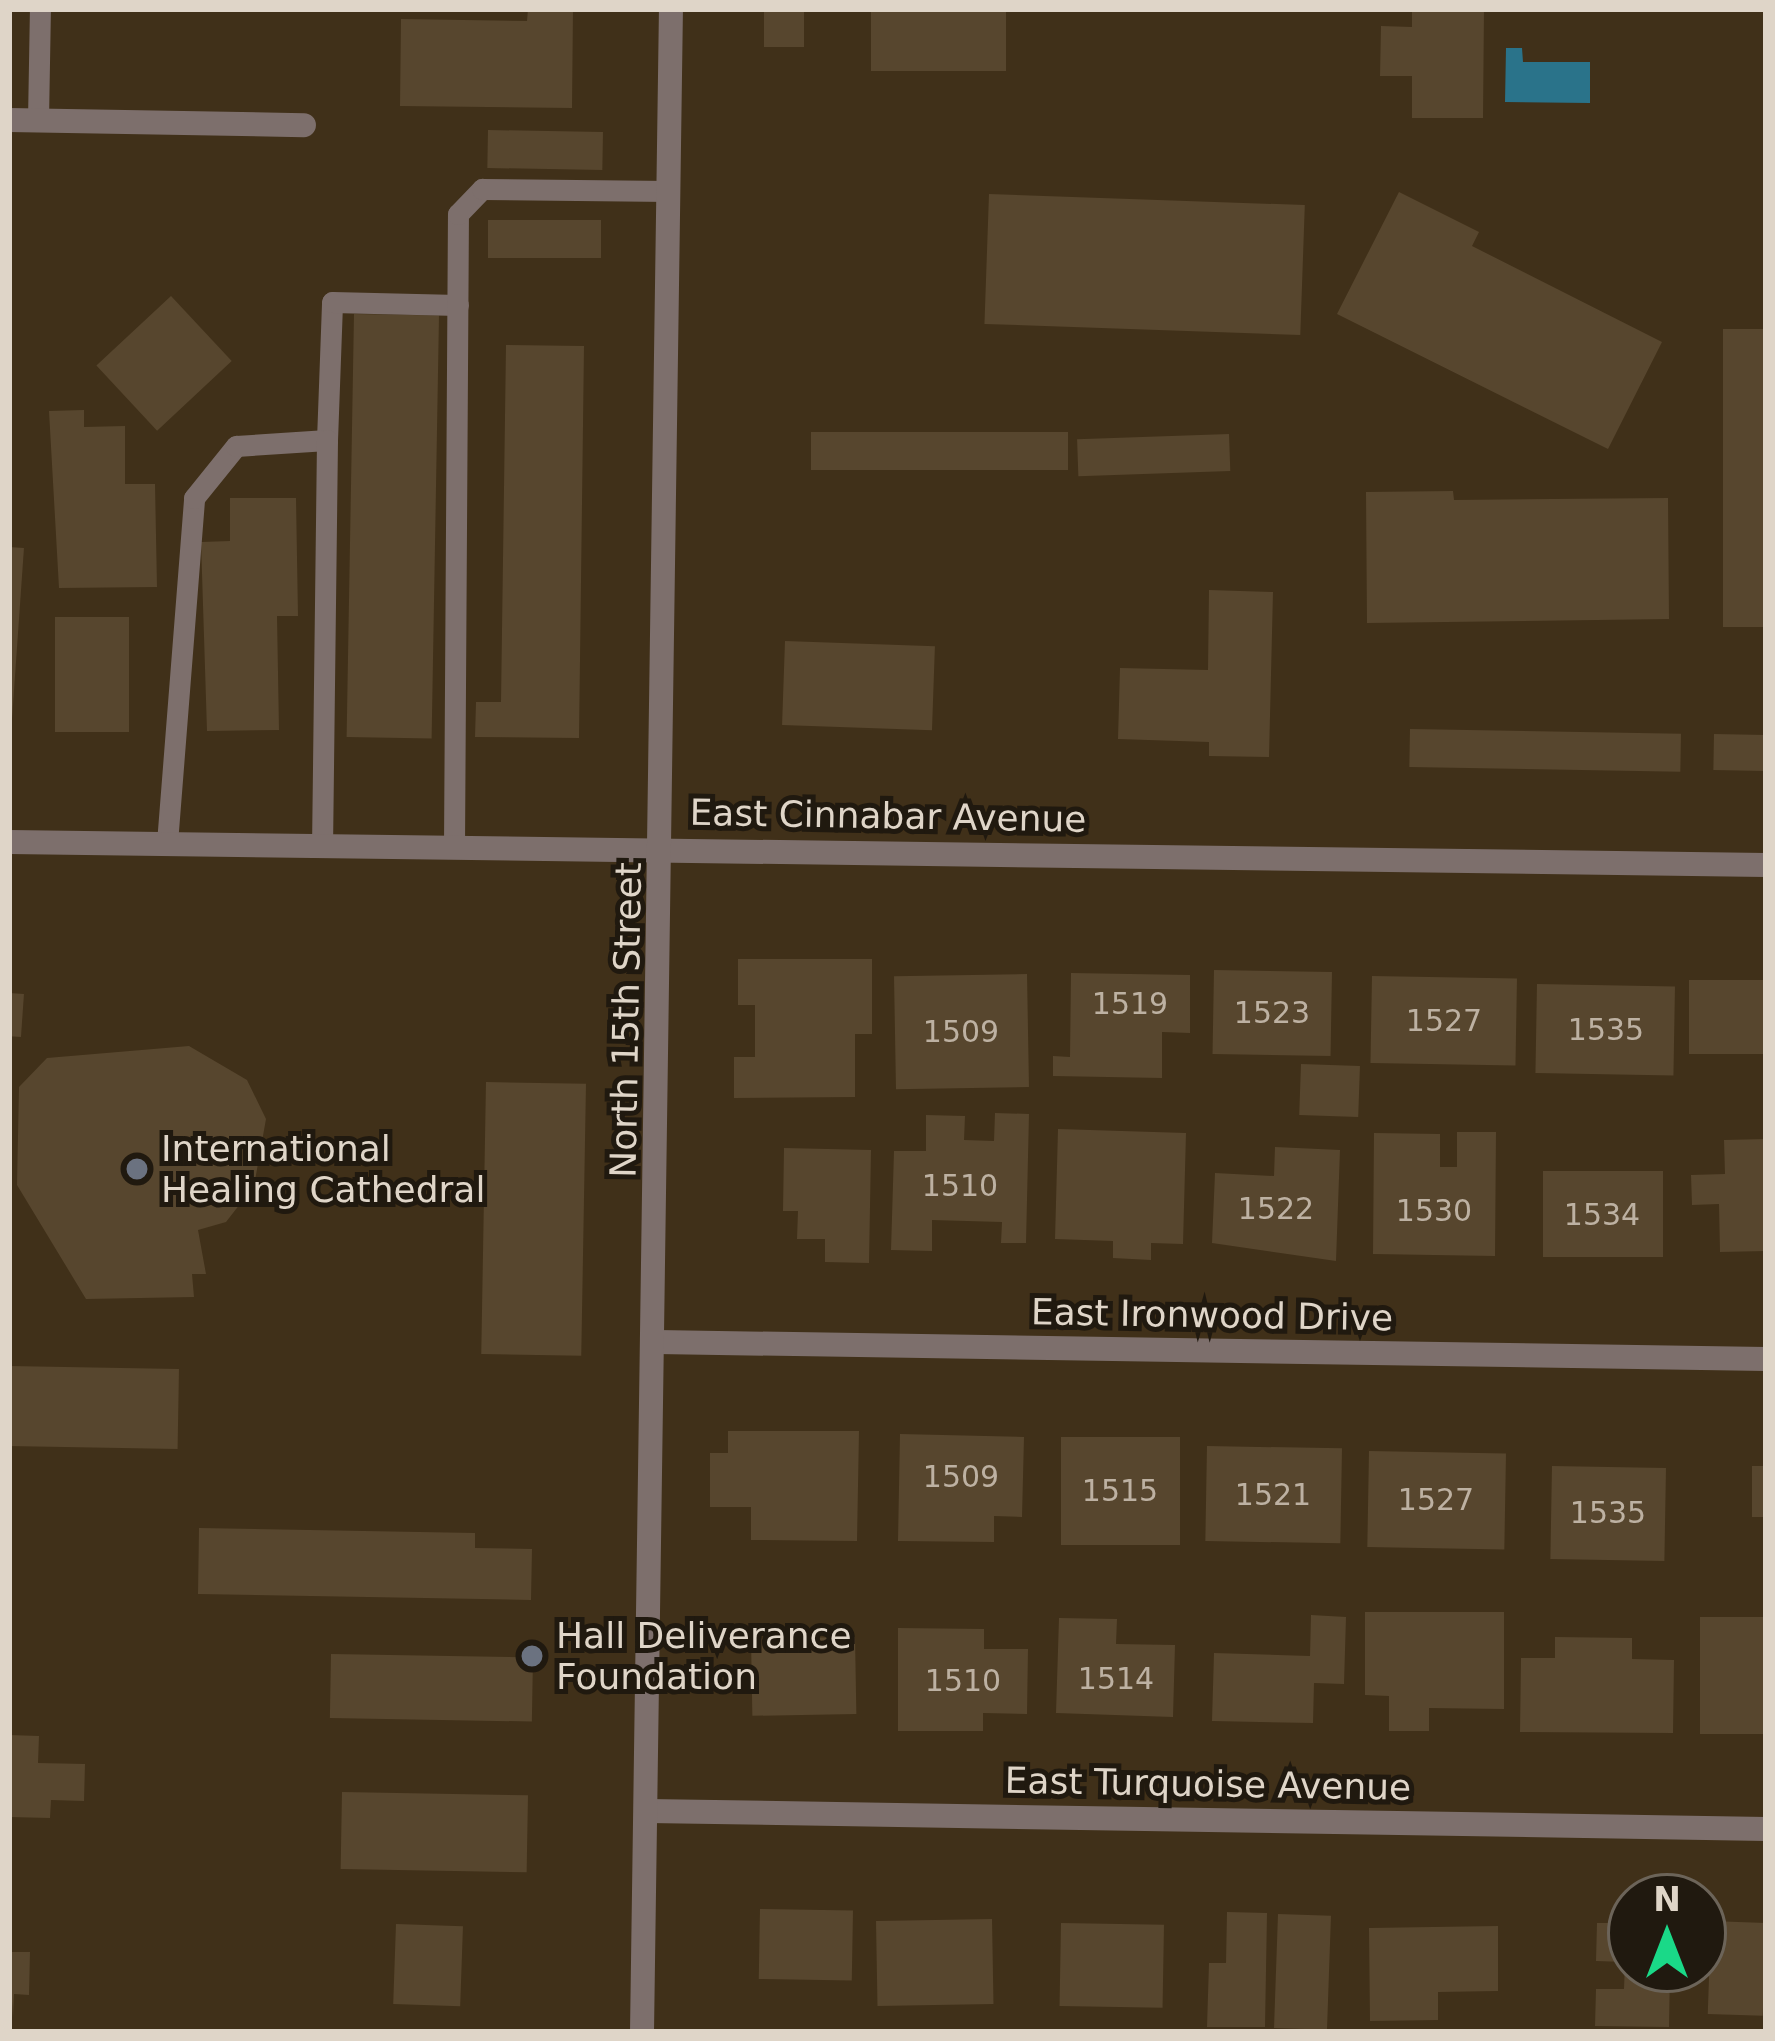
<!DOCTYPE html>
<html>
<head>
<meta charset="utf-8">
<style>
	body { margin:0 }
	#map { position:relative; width:1775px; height:2041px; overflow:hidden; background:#403019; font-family:"DejaVu Sans",sans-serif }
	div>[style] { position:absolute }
	.water>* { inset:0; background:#2a738a }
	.building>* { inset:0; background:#57462e; transform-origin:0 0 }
	.service>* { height:21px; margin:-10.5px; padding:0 10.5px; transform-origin:10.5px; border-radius:10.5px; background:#7d6f6c }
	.minor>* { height:24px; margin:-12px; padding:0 12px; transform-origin:12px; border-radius:12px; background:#7d6f6c }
	.dots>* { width:33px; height:33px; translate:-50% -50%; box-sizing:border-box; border:6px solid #20190f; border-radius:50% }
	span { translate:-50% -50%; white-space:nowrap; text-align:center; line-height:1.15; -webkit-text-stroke:10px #20190f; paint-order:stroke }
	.number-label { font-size:30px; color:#bdb1a2 }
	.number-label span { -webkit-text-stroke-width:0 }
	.street-label { font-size:36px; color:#dfd5c8 }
	.poi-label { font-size:36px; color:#dfd5c8 }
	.left { translate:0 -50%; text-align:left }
	.frame { position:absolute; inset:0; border:12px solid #dfd5c8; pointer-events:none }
	.north { position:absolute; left:1607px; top:1873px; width:120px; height:120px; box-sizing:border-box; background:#20190f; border:3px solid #6c6459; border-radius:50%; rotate:0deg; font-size:33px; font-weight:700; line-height:48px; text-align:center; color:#dfd5c8 }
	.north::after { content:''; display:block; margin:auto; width:42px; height:54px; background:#1ad988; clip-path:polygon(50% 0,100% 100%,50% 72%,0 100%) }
</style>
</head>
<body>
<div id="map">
	<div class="water">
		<div style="clip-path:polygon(1506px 48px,1522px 48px,1523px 62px,1590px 62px,1590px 103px,1505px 102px)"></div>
	</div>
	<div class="building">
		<div style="clip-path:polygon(528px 9px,573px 9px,572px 108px,400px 106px,401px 19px,527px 21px)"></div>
		<div style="left:764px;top:9px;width:40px;height:38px"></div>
		<div style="left:871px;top:9px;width:135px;height:62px"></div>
		<div style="clip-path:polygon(1412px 9px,1484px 9px,1483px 118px,1412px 118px,1412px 76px,1380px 76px,1381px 26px,1412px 27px)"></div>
		<div style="left:488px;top:130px;width:115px;height:38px;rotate:1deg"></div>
		<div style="clip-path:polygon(1399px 192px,1479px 232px,1472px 246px,1662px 342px,1608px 449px,1337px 314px)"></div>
		<div style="left:989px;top:194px;width:316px;height:130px;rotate:2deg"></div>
		<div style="left:488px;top:220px;width:113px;height:38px"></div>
		<div style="left:171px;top:296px;width:89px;height:102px;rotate:47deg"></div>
		<div style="left:354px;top:314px;width:85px;height:423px;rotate:1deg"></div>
		<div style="left:1723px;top:329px;width:43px;height:298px"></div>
		<div style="clip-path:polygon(506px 345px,584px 346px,579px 738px,475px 737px,476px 702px,501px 702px)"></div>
		<div style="clip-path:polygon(84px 410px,84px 427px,125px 426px,125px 484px,155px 484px,157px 587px,59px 588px,49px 411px)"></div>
		<div style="left:811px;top:432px;width:257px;height:38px"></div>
		<div style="left:1229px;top:434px;width:37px;height:152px;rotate:88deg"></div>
		<div style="clip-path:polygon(1453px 491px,1454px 500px,1668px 498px,1669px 619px,1367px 623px,1366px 492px)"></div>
		<div style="clip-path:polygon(230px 498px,296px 498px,298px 616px,277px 616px,279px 730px,207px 731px,201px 542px,230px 541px)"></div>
		<div style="left:9px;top:547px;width:15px;height:182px;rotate:4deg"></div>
		<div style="clip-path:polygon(1209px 590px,1273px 592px,1269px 757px,1209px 756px,1209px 742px,1118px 739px,1120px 668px,1208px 670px)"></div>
		<div style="left:55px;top:617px;width:74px;height:115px"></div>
		<div style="left:785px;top:641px;width:150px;height:84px;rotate:2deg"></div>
		<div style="left:1410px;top:729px;width:271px;height:38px;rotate:1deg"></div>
		<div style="left:1714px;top:734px;width:52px;height:36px;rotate:1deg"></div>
		<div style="clip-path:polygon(738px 959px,872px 959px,872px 1034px,855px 1034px,855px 1097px,734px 1098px,734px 1057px,755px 1057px,755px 1005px,738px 1005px)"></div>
		<div style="left:1214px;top:970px;width:118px;height:84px;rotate:1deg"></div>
		<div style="clip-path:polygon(1071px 973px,1190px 975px,1190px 1033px,1162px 1032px,1162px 1078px,1053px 1076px,1053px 1056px,1070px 1057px)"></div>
		<div style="left:1027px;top:974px;width:113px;height:133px;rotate:89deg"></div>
		<div style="left:1372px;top:976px;width:145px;height:87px;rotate:1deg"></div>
		<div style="left:1766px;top:980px;width:74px;height:77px;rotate:90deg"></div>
		<div style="left:1537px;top:984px;width:138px;height:89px;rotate:1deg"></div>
		<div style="left:9px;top:993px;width:15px;height:43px;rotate:4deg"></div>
		<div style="clip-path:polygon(189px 1046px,247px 1080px,266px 1119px,254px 1186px,226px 1222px,198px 1230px,206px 1274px,192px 1274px,194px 1297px,86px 1299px,17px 1185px,19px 1087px,47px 1058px)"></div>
		<div style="left:1301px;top:1064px;width:59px;height:51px;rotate:2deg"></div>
		<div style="left:486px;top:1082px;width:100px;height:272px;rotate:1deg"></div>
		<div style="clip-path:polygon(995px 1113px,1029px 1114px,1026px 1243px,1001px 1243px,1002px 1222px,932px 1220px,932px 1251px,891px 1250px,894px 1151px,926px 1151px,926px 1115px,965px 1116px,964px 1140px,994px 1141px)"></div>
		<div style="clip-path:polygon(1058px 1129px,1186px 1133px,1183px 1244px,1151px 1243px,1151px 1260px,1113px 1258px,1113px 1241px,1055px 1239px)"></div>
		<div style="clip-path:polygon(1457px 1132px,1496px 1132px,1495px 1256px,1373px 1254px,1374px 1133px,1440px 1134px,1440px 1167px,1457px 1167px)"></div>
		<div style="clip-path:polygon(1766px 1139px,1766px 1251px,1720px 1252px,1719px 1204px,1692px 1205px,1691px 1175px,1725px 1174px,1724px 1140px)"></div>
		<div style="clip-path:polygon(1275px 1147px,1340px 1150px,1336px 1261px,1212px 1243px,1215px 1173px,1274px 1176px)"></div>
		<div style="clip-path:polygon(784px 1148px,871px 1150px,869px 1263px,825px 1262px,825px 1239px,797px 1239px,798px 1211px,783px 1211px)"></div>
		<div style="left:1543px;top:1171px;width:120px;height:86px"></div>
		<div style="left:9px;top:1366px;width:170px;height:80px;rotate:1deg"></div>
		<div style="clip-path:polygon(728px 1431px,859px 1431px,857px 1541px,751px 1540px,751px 1507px,710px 1507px,710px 1453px,728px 1453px)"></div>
		<div style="clip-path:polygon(900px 1434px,1024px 1437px,1022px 1517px,994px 1516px,994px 1542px,898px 1541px)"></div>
		<div style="left:1061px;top:1437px;width:119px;height:108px"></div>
		<div style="left:1207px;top:1446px;width:135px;height:95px;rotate:1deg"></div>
		<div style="left:1369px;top:1451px;width:137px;height:96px;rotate:1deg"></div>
		<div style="left:1552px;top:1466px;width:114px;height:93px;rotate:1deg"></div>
		<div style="left:1752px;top:1466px;width:14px;height:51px"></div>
		<div style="clip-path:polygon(199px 1528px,475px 1533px,475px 1548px,532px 1549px,531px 1600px,198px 1594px)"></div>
		<div style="clip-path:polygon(1365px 1612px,1504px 1612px,1504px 1709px,1429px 1708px,1429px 1731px,1389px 1731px,1389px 1696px,1365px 1695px)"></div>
		<div style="clip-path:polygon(1311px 1615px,1346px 1617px,1344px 1684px,1314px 1683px,1313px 1723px,1212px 1721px,1214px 1653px,1310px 1656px)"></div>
		<div style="left:1700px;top:1617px;width:66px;height:117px"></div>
		<div style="clip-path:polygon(1059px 1618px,1117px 1619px,1116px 1644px,1175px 1645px,1173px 1717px,1056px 1713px)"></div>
		<div style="clip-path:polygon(898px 1628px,984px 1629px,984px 1649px,1028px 1649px,1027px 1714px,983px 1713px,983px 1731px,898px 1731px)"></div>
		<div style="left:855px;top:1637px;width:77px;height:104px;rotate:89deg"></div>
		<div style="clip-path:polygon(1555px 1637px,1632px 1638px,1632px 1659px,1674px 1660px,1673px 1733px,1520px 1732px,1521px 1658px,1555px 1658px)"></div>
		<div style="left:331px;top:1654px;width:202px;height:64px;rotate:1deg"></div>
		<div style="clip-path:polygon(9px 1735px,39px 1736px,38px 1763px,85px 1764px,84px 1801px,51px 1800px,50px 1818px,9px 1817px)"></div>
		<div style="left:342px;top:1792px;width:186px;height:77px;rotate:1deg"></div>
		<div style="left:760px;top:1909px;width:93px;height:70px;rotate:1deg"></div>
		<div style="clip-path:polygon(1227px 1912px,1267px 1913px,1265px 2027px,1207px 2027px,1209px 1963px,1226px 1963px)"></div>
		<div style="left:1278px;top:1914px;width:53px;height:114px;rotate:2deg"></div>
		<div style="left:992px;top:1919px;width:85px;height:116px;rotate:89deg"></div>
		<div style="left:1711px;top:1921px;width:55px;height:93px;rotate:2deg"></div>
		<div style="left:1061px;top:1923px;width:103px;height:83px;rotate:1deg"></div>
		<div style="clip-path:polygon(1597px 1923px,1631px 1923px,1631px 1969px,1670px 1969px,1669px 2027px,1595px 2026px,1596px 1989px,1624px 1989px,1625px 1962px,1596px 1961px)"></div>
		<div style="left:396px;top:1924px;width:67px;height:80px;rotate:2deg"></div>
		<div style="clip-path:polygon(1498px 1926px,1498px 1991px,1438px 1992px,1438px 2020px,1370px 2021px,1369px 1928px)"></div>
		<div style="clip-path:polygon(9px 1952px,30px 1952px,29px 1995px,14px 1994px,13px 2018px)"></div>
	</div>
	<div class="service">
		<div style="left:38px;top:120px;width:111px;rotate:-89deg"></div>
		<div style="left:327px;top:440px;width:138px;rotate:-87.9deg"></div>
		<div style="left:332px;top:302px;width:126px;rotate:1.4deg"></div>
		<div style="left:167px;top:843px;width:346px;rotate:-85.5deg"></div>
		<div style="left:194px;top:498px;width:67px;rotate:-51.1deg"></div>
		<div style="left:236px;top:446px;width:91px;rotate:-3.8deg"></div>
		<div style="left:327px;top:440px;width:405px;rotate:90.7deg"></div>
		<div style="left:454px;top:846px;width:632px;rotate:-89.64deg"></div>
		<div style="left:458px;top:214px;width:35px;rotate:-46deg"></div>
		<div style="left:482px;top:189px;width:187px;rotate:0.6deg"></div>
	</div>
	<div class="minor">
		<div style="left:9px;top:120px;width:295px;rotate:1deg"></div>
		<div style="left:9px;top:842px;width:1757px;rotate:0.75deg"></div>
		<div style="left:657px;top:1342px;width:1109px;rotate:0.88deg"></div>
		<div style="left:648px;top:1811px;width:1118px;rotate:0.92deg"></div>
		<div style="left:642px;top:2032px;width:2023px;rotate:-89.18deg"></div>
	</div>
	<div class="dots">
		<div style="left:137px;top:1169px;background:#6b7280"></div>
		<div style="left:532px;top:1656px;background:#6b7280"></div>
	</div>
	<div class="number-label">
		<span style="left:1130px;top:1004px">1519</span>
		<span style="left:1272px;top:1013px">1523</span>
		<span style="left:1444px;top:1021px">1527</span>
		<span style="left:1606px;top:1030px">1535</span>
		<span style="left:961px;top:1032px">1509</span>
		<span style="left:960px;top:1186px">1510</span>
		<span style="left:1276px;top:1209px">1522</span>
		<span style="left:1434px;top:1211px">1530</span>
		<span style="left:1602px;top:1215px">1534</span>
		<span style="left:961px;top:1477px">1509</span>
		<span style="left:1120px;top:1491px">1515</span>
		<span style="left:1273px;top:1495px">1521</span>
		<span style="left:1436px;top:1500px">1527</span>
		<span style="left:1608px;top:1513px">1535</span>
		<span style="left:1116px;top:1679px">1514</span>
		<span style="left:963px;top:1681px">1510</span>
	</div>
	<div class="street-label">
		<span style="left:888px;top:816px;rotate:1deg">East Cinnabar Avenue</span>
		<span style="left:626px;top:1020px;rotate:-89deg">North 15th Street</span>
		<span style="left:1212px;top:1315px;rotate:1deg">East Ironwood Drive</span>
		<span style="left:1208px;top:1784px;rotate:1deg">East Turquoise Avenue</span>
	</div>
	<div class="poi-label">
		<span class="left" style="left:161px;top:1169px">International<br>Healing Cathedral</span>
		<span class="left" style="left:556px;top:1656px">Hall Deliverance<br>Foundation</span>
	</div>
	<div class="frame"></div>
	<div class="north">N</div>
</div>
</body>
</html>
